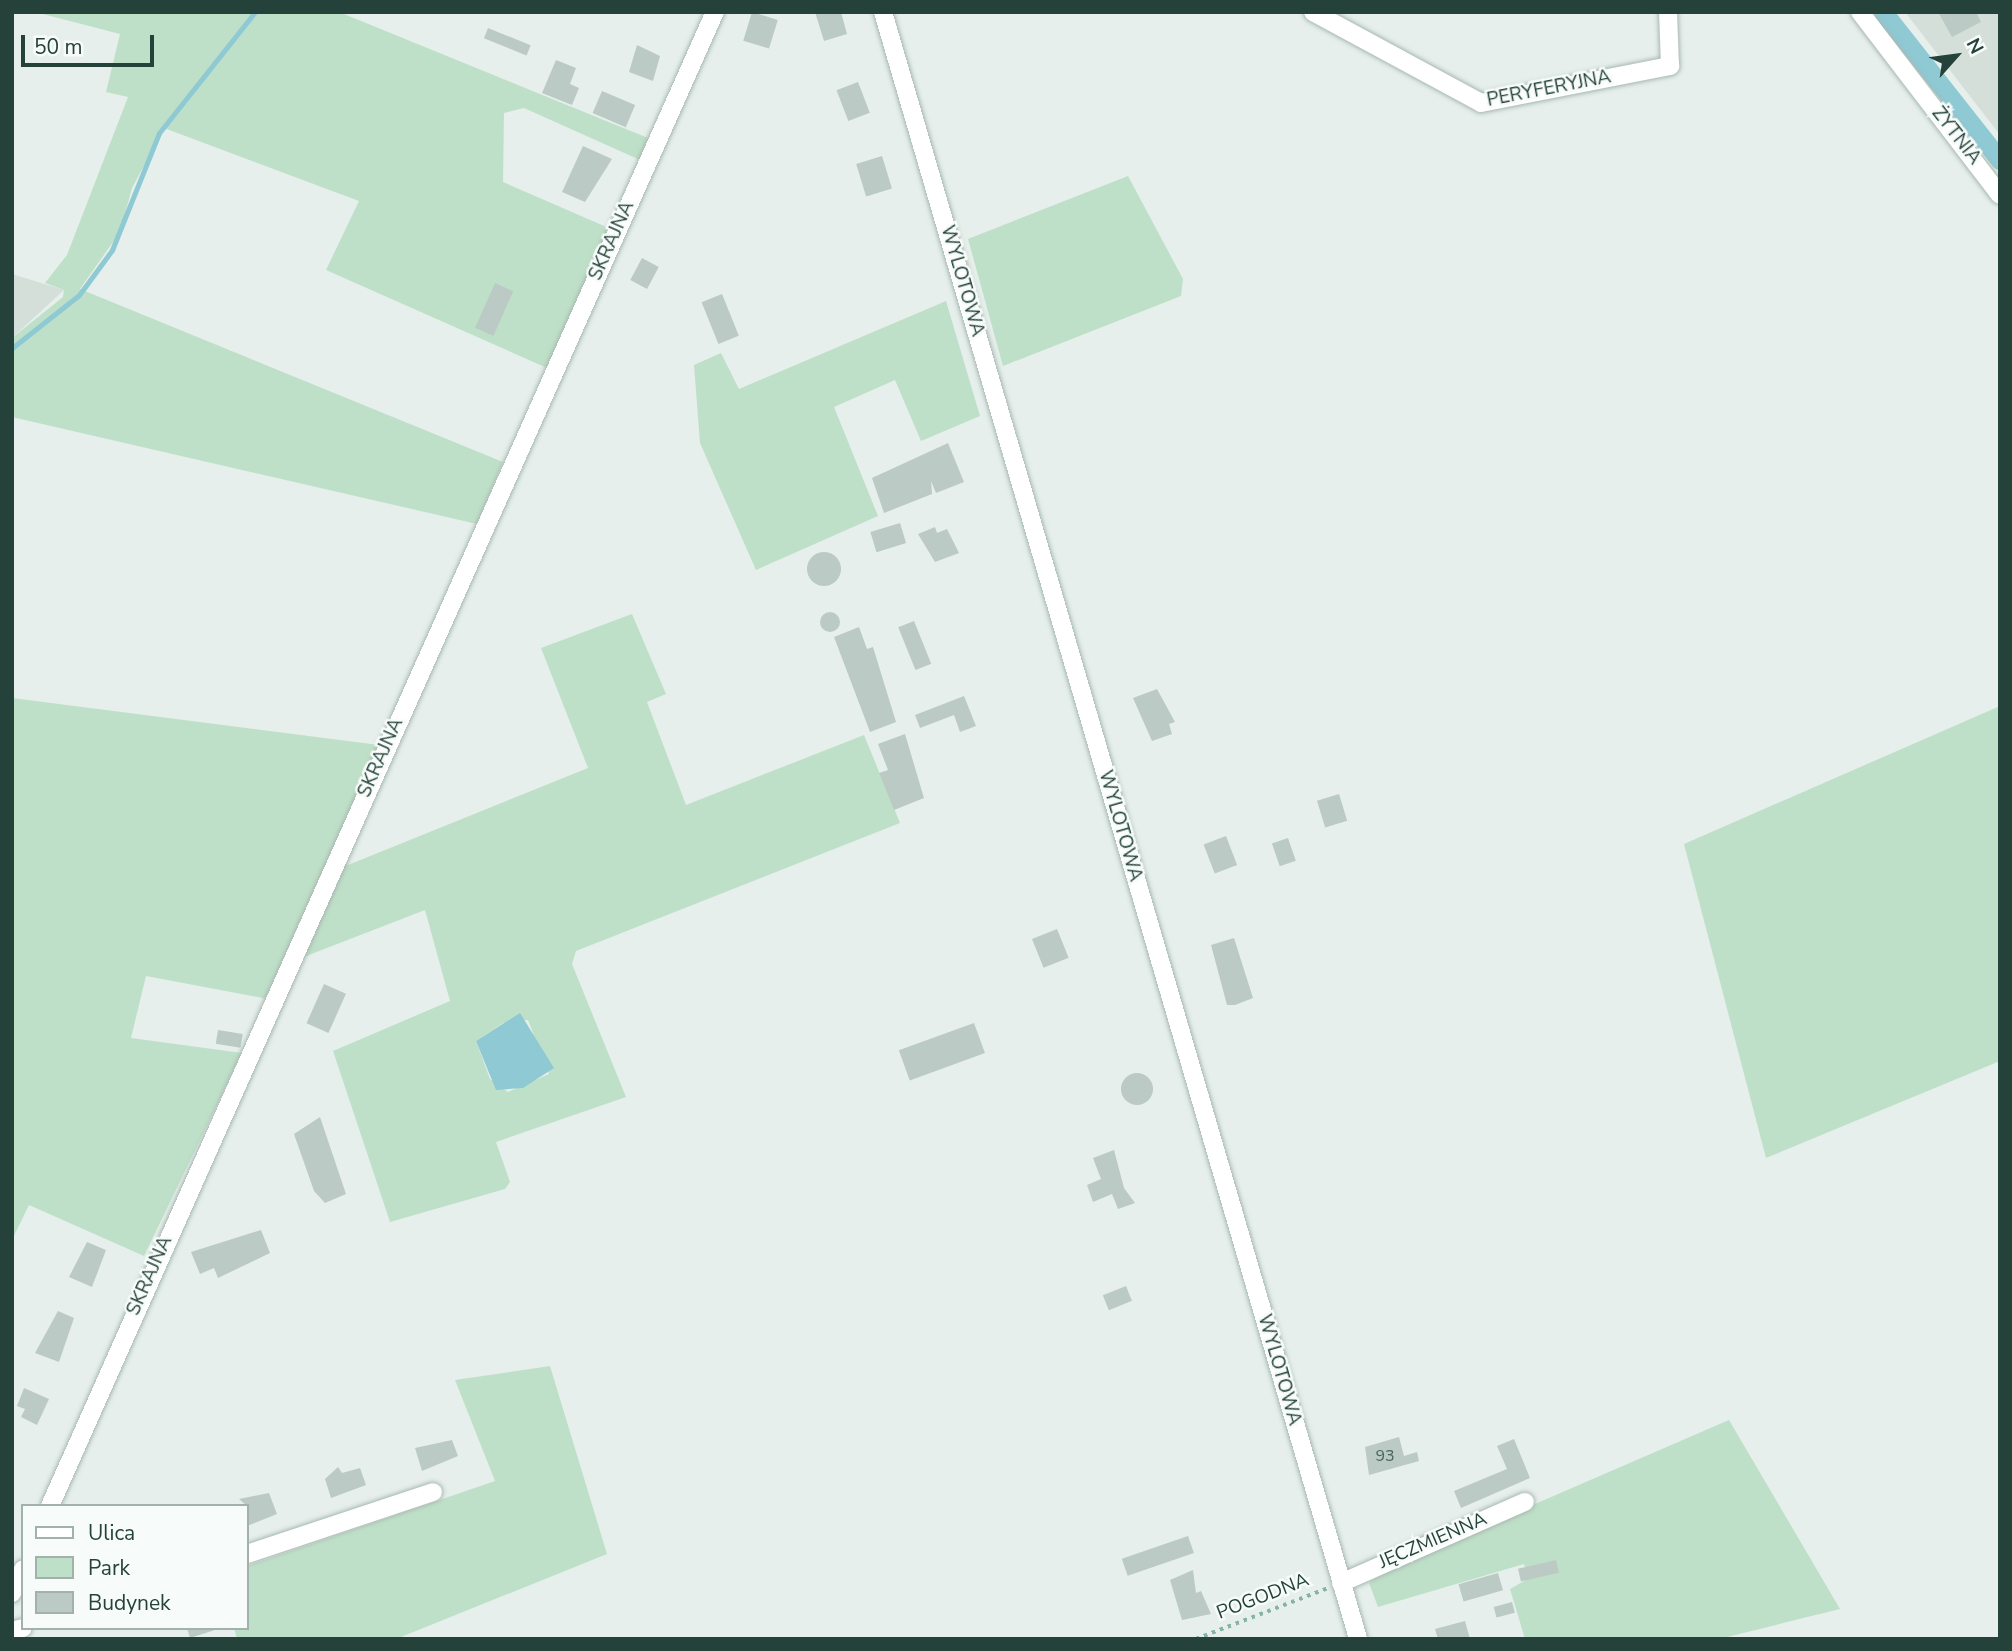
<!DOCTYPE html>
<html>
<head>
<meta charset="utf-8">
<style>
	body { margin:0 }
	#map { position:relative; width:2012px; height:1651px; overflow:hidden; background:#e6efeb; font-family:"Nunito Sans",sans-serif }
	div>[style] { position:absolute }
	.built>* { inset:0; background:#d4dfda }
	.green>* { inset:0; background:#bfe0c8 }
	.water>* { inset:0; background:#8ec9d4 }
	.stream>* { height:5px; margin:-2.5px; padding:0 2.5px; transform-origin:2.5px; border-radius:2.5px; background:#8ec9d4 }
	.canal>* { height:19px; margin:-9.5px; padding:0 9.5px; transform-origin:9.5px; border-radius:9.5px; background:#8ec9d4 }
	.building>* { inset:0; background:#bbcac4; transform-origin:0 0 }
	.round { border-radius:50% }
	.path>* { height:3.5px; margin-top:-1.75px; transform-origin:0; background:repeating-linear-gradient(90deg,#86b3a5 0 3.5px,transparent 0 8.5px) }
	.roads { filter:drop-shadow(0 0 2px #a8b8b2) drop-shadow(0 0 2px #a8b8b2) }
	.minor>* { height:18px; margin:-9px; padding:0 9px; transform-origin:9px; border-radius:9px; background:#fff }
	span { translate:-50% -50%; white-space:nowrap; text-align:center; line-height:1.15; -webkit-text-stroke:5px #f7fbf9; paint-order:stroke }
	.number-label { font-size:16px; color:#4a645c }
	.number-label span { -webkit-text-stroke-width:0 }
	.street-label { font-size:19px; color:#24423a }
	.frame { position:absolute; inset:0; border:14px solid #24423a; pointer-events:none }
	.legend { position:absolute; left:21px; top:1504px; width:228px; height:126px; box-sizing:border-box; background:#f7fbf9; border:2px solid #a3b1ad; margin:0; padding:9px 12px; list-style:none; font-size:21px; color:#24423a }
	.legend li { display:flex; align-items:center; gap:14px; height:35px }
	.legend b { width:35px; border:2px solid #a3b1ad }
	.north { position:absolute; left:1921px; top:21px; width:70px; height:70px; -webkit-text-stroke:5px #f7fbf9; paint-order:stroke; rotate:62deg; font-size:19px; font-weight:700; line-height:28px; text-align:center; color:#24423a }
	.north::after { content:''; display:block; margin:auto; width:24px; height:32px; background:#24423a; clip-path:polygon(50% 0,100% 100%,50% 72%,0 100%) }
	.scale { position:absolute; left:21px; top:35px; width:133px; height:32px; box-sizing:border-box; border:4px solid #24423a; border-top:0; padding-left:9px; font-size:21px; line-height:24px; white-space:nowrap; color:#24423a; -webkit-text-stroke:5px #f7fbf9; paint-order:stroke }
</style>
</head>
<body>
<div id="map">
	<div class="built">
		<div style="clip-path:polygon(1905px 12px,2000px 12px,2000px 135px)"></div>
		<div style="clip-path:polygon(12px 274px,64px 290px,12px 338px)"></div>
	</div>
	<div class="green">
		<div style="clip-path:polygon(35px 12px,339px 12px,648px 138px,640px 160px,524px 108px,504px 113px,503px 182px,611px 229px,547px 368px,326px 270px,359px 201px,164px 128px,132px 188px,120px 232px,80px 289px,503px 462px,477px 524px,12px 417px,12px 338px,63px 297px,64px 290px,45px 283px,67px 255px,128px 97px,106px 92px,120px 34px)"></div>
		<div style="clip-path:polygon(1128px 176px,1183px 279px,1181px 296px,1003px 366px,968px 239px)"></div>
		<div style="clip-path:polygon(946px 301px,980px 416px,921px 441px,895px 380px,834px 407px,878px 516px,756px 570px,700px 443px,694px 365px,721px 353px,739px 389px)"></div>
		<div style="clip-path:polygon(evenodd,632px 614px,666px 694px,647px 702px,686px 805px,864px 735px,900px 823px,576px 951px,572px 964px,626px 1097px,496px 1142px,510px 1182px,505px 1189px,390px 1222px,333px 1051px,450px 1001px,425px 910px,301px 958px,268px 999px,146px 976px,131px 1038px,242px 1053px,144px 1256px,29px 1205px,12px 1240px,12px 698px,379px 745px,328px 862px,348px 865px,588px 768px,541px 648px,632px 614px,528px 1020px,549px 1074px,508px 1092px,490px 1079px,476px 1041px,503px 1023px,528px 1020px)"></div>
		<div style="clip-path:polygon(2000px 706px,2000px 1061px,1766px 1158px,1684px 844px)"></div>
		<div style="clip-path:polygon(550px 1366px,607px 1554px,396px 1639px,237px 1639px,234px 1628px,247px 1628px,247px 1566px,495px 1481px,455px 1380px)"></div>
		<div style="clip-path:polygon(1729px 1420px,1840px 1609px,1719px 1639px,1525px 1639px,1510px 1589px,1528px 1579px,1524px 1564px,1378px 1607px,1369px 1583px,1394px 1565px)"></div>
	</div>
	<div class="water">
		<div style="clip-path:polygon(520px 1013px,554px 1068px,523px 1088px,496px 1090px,476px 1041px)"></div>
	</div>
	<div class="stream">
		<div style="left:12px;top:348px;width:85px;rotate:-38.3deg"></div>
		<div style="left:79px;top:295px;width:56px;rotate:-53.7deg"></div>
		<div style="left:112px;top:250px;width:126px;rotate:-68.1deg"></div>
		<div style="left:159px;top:133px;width:154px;rotate:-51.6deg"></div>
	</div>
	<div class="canal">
		<div style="left:1883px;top:12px;width:189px;rotate:51.7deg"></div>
	</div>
	<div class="building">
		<div style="left:752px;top:12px;width:27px;height:30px;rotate:17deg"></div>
		<div style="clip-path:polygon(815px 12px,841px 12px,847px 34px,824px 41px)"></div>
		<div style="clip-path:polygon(1938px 12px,1976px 12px,1981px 22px,1952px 37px)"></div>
		<div style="left:488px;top:28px;width:46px;height:11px;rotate:22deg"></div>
		<div style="clip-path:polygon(637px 45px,660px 56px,653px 81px,629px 72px)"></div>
		<div style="clip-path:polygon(556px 60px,576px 68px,570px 84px,579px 88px,572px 105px,542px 93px)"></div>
		<div style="left:858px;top:82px;width:33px;height:23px;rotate:69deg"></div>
		<div style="left:602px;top:91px;width:36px;height:24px;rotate:23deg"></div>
		<div style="clip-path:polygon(583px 146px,612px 159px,585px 202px,562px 192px)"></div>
		<div style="left:882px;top:156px;width:34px;height:27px;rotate:73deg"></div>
		<div style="left:642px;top:258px;width:19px;height:25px;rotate:28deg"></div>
		<div style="left:495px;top:283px;width:20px;height:49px;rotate:24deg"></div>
		<div style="left:722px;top:294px;width:45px;height:22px;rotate:68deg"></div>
		<div style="clip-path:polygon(948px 443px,964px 482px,936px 493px,931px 481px,932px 494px,884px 513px,872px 478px)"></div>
		<div style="left:900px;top:523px;width:21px;height:31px;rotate:73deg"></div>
		<div style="clip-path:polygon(935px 527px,937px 533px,947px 529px,959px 553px,935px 562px,918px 534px)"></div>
		<div class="round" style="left:807px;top:552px;width:34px;height:34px"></div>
		<div class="round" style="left:820px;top:612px;width:20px;height:20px"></div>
		<div style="left:914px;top:621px;width:46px;height:17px;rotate:68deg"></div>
		<div style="clip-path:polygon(859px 627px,867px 649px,873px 647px,896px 722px,870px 732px,834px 637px)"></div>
		<div style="clip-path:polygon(1157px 689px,1175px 722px,1169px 724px,1172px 734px,1152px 741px,1133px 698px)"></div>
		<div style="clip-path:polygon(964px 696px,976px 726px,960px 732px,954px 715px,920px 728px,915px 715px)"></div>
		<div style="clip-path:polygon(905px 734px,924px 798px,894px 810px,879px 773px,888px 770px,878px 744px)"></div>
		<div style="left:1339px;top:794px;width:28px;height:23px;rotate:73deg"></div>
		<div style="left:1226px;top:836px;width:31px;height:24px;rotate:69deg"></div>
		<div style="left:1288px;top:838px;width:24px;height:17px;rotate:71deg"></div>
		<div style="left:1057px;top:929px;width:31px;height:27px;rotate:68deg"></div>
		<div style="clip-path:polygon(1234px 938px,1253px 998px,1235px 1005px,1227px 1005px,1211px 945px)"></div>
		<div style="left:324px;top:984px;width:24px;height:43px;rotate:24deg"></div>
		<div style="left:974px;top:1023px;width:32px;height:80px;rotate:70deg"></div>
		<div style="left:218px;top:1030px;width:25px;height:14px;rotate:9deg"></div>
		<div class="round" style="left:1121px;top:1073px;width:32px;height:32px"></div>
		<div style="clip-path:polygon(320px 1117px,346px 1194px,325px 1203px,314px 1191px,294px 1134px)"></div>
		<div style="clip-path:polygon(1114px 1150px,1124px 1188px,1135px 1203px,1118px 1209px,1112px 1194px,1093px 1202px,1087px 1185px,1101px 1179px,1093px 1158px)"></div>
		<div style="clip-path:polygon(261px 1230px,270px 1253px,218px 1278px,214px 1268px,200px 1274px,191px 1252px)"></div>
		<div style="clip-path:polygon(87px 1242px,106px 1250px,92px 1287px,69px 1277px)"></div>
		<div style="left:1126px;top:1286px;width:16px;height:25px;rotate:68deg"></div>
		<div style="clip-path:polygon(58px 1311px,74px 1318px,59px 1362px,35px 1353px)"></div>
		<div style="clip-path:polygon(24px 1388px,49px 1399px,37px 1425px,21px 1417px,25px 1409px,17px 1406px)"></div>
		<div style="clip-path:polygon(1399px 1437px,1404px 1456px,1417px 1452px,1419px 1461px,1369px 1475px,1365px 1447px)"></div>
		<div style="clip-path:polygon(1514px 1439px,1530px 1478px,1461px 1508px,1454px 1491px,1507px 1469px,1497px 1446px)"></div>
		<div style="clip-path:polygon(452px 1440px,458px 1456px,422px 1471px,415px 1448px)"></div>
		<div style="clip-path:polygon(338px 1467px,342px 1473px,360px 1468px,366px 1485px,331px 1498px,325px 1479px)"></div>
		<div style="clip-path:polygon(269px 1493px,277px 1514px,247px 1526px,247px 1506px,239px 1499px)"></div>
		<div style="left:1188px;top:1536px;width:18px;height:70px;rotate:71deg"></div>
		<div style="left:1556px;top:1560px;width:13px;height:39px;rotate:77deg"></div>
		<div style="clip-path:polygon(1193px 1570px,1196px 1593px,1201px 1591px,1211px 1614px,1182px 1620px,1170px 1580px)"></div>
		<div style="left:1498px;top:1573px;width:18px;height:41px;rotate:74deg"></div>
		<div style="left:1512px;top:1602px;width:11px;height:19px;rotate:75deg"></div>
		<div style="clip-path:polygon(1465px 1621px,1470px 1639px,1438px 1639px,1435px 1629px)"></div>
		<div style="clip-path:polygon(187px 1628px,218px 1628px,218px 1629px,190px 1638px)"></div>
	</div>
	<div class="path">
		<div style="left:1196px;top:1639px;width:142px;rotate:-21.1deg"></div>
	</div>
	<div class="roads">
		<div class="minor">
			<div style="left:883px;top:12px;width:1695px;rotate:73.72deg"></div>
			<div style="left:1313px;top:12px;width:191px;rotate:28.4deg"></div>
			<div style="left:1481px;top:103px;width:193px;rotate:-11.1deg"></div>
			<div style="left:1670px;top:66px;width:54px;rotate:-92.1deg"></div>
			<div style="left:1860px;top:12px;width:230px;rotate:52.6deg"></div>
			<div style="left:50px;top:1506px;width:1635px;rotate:-66.01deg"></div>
			<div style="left:247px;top:1554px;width:196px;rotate:-18.4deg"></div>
			<div style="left:1341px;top:1583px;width:201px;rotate:-23.8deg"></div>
			<div style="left:12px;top:1593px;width:26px;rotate:-65deg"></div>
			<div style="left:12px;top:1631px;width:11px;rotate:-15deg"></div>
		</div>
	</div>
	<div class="number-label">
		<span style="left:1385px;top:1456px">93</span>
	</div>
	<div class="street-label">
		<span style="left:1549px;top:89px;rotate:-11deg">PERYFERYJNA</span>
		<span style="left:1956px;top:136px;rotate:52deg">ŻYTNIA</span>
		<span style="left:612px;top:241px;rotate:-66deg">SKRAJNA</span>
		<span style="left:962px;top:281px;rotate:74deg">WYLOTOWA</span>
		<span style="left:381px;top:758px;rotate:-66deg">SKRAJNA</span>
		<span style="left:1120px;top:826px;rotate:74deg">WYLOTOWA</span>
		<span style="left:150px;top:1276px;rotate:-66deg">SKRAJNA</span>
		<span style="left:1279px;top:1370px;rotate:74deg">WYLOTOWA</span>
		<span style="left:1433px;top:1541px;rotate:-23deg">JĘCZMIENNA</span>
		<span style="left:1263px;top:1597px;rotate:-21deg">POGODNA</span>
	</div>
	<div class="frame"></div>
	<ul class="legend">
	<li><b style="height:9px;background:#fff"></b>Ulica</li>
	<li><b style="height:19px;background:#bfe0c8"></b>Park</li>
	<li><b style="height:19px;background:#bbcac4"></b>Budynek</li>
	</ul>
	<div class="north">N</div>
	<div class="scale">50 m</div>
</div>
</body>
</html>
